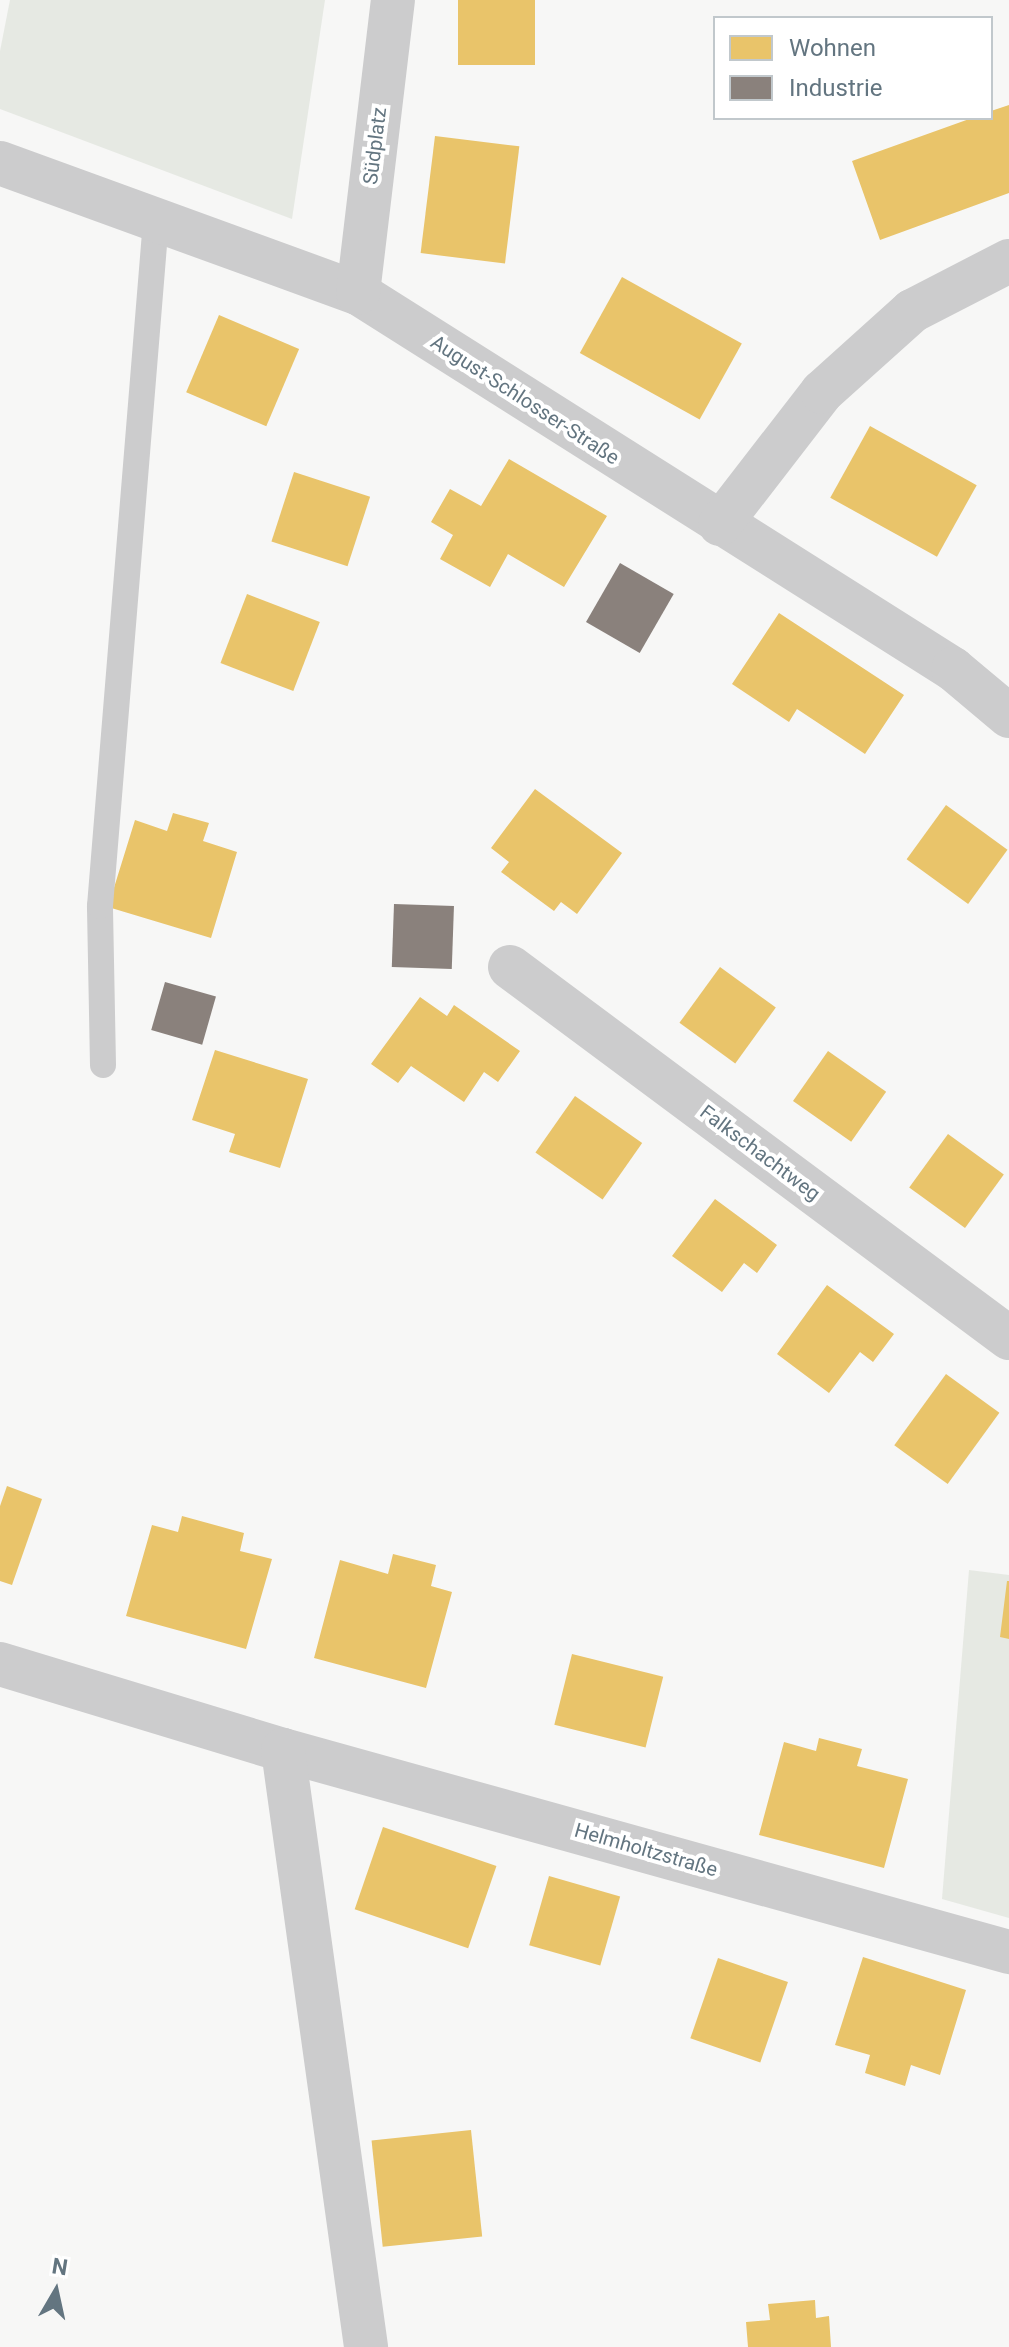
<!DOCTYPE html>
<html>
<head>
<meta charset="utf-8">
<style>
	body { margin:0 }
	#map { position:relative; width:1009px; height:2347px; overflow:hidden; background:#f7f7f6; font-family:Roboto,sans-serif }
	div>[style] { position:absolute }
	.green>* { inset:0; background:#e6e9e3 }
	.homes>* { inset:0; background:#e9c46a; transform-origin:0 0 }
	.industry>* { inset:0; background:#8a817c; transform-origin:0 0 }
	.lane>* { height:26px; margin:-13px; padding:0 13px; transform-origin:13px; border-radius:13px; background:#cccccd }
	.street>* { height:44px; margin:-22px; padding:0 22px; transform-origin:22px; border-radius:22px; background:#cccccd }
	span { translate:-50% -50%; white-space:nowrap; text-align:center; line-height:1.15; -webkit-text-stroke:8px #fff; paint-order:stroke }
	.street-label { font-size:20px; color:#637580 }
	.legend { position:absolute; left:713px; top:16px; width:280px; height:104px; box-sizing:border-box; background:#fff; border:2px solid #c1c8cc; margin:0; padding:10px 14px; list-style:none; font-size:24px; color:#637580 }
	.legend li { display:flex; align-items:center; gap:16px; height:40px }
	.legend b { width:40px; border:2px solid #c1c8cc }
	.north { position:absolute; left:16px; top:2251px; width:80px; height:80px; -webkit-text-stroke:6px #fff; paint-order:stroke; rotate:9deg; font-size:22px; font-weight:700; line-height:32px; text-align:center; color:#637580 }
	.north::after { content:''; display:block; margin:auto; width:28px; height:36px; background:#637580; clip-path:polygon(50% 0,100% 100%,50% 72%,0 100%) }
</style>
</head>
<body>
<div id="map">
	<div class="green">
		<div style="clip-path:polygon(10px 0,325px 0,292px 219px,0 109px,0 51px)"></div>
		<div style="clip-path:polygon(969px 1570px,1009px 1575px,1009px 1918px,942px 1899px)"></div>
	</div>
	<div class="homes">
		<div style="left:458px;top:0;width:77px;height:65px"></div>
		<div style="clip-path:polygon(1009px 105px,1009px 193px,880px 240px,852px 161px,972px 118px,991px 118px,991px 111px)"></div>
		<div style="left:435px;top:136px;width:85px;height:118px;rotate:7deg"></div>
		<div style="left:622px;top:277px;width:137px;height:87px;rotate:29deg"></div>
		<div style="left:219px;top:315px;width:87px;height:84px;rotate:23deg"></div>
		<div style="left:870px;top:426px;width:122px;height:82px;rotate:29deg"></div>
		<div style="clip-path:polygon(509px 459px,607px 516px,564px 587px,508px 554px,490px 587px,440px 559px,453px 535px,431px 522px,450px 489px,481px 506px)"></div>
		<div style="left:294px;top:472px;width:80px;height:73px;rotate:18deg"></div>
		<div style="left:247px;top:594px;width:78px;height:74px;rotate:21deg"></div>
		<div style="clip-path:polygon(779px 613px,904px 695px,865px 754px,797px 709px,789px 722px,732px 684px)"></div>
		<div style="clip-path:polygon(535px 789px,622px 853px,577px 914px,561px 902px,554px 911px,501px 872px,509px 862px,491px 848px)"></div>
		<div style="left:946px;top:805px;width:76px;height:67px;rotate:36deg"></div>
		<div style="clip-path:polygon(173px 813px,209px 823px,203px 841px,237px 852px,211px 938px,108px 907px,135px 820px,167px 831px)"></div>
		<div style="left:720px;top:967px;width:69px;height:69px;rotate:36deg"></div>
		<div style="clip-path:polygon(420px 997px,447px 1016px,454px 1005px,520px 1051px,498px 1082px,484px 1072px,464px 1102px,411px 1066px,398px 1083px,371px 1064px)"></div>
		<div style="clip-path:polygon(215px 1050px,308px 1079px,280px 1168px,229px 1152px,235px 1134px,192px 1120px)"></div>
		<div style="left:828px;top:1051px;width:71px;height:61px;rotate:35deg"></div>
		<div style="left:575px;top:1096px;width:82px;height:69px;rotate:35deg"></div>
		<div style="left:948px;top:1134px;width:69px;height:66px;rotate:36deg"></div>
		<div style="clip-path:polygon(715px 1199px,777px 1245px,757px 1273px,744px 1263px,722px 1292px,672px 1256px)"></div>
		<div style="clip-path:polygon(827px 1285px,894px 1334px,873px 1362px,860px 1352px,829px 1393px,777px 1354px)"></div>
		<div style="left:946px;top:1374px;width:66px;height:88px;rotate:36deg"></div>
		<div style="clip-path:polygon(7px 1486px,42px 1499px,12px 1585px,0 1581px,0 1506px)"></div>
		<div style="clip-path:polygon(182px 1516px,244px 1533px,240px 1551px,272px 1559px,246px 1649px,126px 1616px,152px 1525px,178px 1532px)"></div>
		<div style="clip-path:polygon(393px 1554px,436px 1565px,431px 1586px,452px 1592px,426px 1688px,314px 1658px,340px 1560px,388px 1574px)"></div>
		<div style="clip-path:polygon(1007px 1581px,1009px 1581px,1009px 1639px,1000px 1637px)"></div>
		<div style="left:572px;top:1654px;width:94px;height:73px;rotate:14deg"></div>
		<div style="clip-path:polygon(819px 1738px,862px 1749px,857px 1766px,908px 1779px,884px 1868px,759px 1835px,784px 1742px,816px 1751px)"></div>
		<div style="left:383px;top:1827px;width:120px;height:87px;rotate:19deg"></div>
		<div style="left:549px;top:1876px;width:74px;height:72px;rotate:16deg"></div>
		<div style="clip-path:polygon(863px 1957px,966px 1990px,940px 2075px,911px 2065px,905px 2086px,865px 2073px,870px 2055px,835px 2045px)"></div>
		<div style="left:718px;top:1958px;width:74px;height:85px;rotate:19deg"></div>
		<div style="left:471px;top:2130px;width:107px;height:100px;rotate:84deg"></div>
		<div style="clip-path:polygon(815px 2300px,816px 2318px,829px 2316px,831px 2347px,748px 2347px,746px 2322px,770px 2320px,768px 2304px)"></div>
	</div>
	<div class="industry">
		<div style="left:620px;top:563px;width:62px;height:68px;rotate:30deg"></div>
		<div style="left:394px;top:904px;width:60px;height:63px;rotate:2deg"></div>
		<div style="left:165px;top:982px;width:53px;height:50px;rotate:16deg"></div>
	</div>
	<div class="lane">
		<div style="left:103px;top:1065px;width:159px;rotate:-91.1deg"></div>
		<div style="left:100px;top:906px;width:688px;rotate:-85.33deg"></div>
	</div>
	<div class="street">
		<div style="left:0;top:163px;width:381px;rotate:20deg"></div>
		<div style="left:358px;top:293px;width:704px;rotate:32.29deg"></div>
		<div style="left:953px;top:669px;width:73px;rotate:40deg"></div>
		<div style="left:358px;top:293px;width:295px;rotate:-83.2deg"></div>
		<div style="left:720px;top:524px;width:167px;rotate:-52.3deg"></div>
		<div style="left:822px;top:392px;width:121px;rotate:-42deg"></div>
		<div style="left:912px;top:311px;width:109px;rotate:-27.3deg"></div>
		<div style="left:510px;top:967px;width:622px;rotate:36.63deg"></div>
		<div style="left:0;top:1664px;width:296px;rotate:16.9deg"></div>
		<div style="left:283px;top:1750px;width:754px;rotate:15.55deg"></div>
		<div style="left:283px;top:1750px;width:603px;rotate:82.08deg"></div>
	</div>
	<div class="street-label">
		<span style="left:375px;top:146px;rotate:-83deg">Südplatz</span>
		<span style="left:525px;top:400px;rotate:33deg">August-Schlosser-Straße</span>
		<span style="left:760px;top:1153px;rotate:37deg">Falkschachtweg</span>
		<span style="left:646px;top:1850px;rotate:16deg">Helmholtzstraße</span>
	</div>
	<ul class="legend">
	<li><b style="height:22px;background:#e9c46a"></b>Wohnen</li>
	<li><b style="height:22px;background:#8a817c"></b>Industrie</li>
	</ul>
	<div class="north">N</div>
</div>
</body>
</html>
